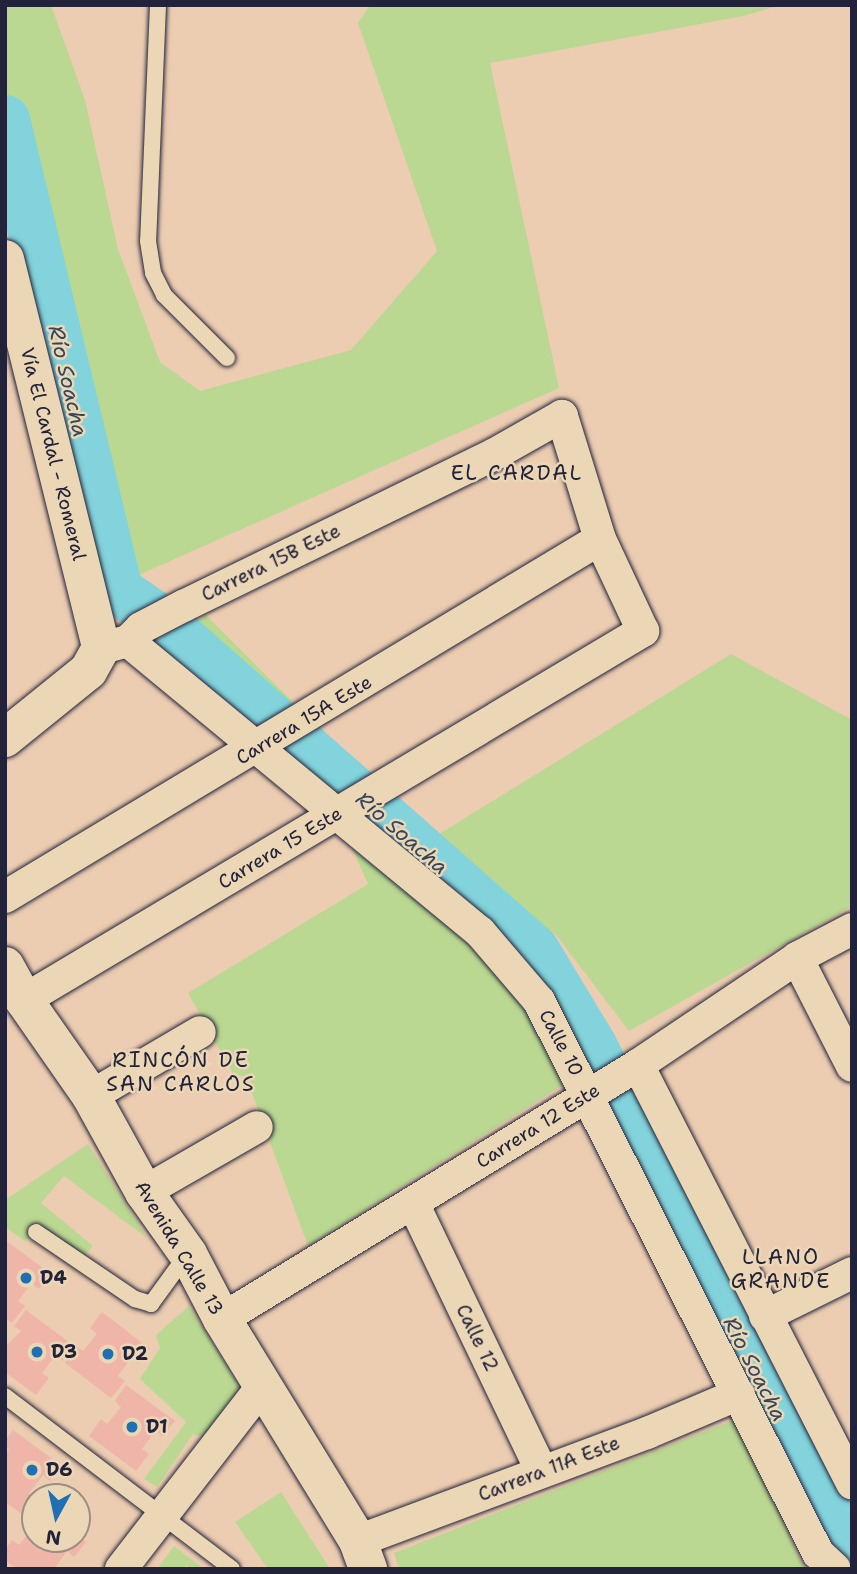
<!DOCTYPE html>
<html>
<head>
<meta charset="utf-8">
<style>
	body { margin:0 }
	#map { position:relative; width:857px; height:1574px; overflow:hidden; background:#eccdb1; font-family:"Shantell Sans",sans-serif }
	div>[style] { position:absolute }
	.green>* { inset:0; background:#bad891 }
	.river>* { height:49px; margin:-24.5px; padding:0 24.5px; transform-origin:24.5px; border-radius:24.5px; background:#82d3db }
	.building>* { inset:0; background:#efb5a9 }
	.roads { filter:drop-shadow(0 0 2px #22223b) drop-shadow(0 0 2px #22223b) }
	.service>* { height:16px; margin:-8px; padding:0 8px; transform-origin:8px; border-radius:8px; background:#ebd7b5 }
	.minor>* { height:32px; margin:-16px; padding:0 16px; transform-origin:16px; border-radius:16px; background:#ebd7b5 }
	.secondary>* { height:38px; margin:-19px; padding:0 19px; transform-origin:19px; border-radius:19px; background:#ebd7b5 }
	.dots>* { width:19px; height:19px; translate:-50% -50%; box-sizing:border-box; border:4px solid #ebd7b5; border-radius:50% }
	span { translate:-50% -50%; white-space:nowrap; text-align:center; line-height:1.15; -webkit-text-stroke:5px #ebd7b5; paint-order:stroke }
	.street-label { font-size:19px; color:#22223b }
	.poi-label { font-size:19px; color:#22223b; font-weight:700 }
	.left { translate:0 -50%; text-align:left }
	.water-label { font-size:21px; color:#35455b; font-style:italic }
	.neighbourhood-label { font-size:21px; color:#22223b; letter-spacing:2px }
	.frame { position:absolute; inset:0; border:7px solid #22223b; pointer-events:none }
	.north { position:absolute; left:21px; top:1483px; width:70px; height:70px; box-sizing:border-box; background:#ebd7b5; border:2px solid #9b8f84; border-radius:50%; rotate:188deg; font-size:19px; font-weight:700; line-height:28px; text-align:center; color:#22223b }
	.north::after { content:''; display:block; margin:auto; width:24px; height:32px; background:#1f6fb2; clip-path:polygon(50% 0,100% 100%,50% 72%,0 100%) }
</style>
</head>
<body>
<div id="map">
	<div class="green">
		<div style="clip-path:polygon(5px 5px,51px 5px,85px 100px,118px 249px,160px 362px,200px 391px,351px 350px,437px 251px,358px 23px,370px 5px,781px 5px,743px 16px,490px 63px,559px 388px,132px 578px,5px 101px)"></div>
		<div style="clip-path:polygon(206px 615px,428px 838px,550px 938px,634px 1071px,852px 1495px,852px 1559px,833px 1543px,600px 1088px,480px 921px,262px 727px,158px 648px)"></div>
		<div style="clip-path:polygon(731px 654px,852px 720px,852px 906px,629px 1031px,557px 936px,436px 836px)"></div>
		<div style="clip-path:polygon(350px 844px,476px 943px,531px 1011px,569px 1081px,308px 1246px,246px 1077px,233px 1074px,188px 993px,368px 884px)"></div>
		<div style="clip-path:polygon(88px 1144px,147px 1238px,64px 1176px,41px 1203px,93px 1246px,83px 1257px,39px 1227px,25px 1241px,5px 1227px,5px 1200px)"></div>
		<div style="clip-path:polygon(189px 1306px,243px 1392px,206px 1438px,193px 1434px,157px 1487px,144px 1479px,186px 1422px,140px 1379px,160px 1348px,156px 1335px)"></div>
		<div style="clip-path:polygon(739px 1418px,801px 1563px,809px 1569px,399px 1569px,394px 1553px)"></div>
		<div style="clip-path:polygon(281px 1492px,330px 1569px,268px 1569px,235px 1522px)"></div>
		<div style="clip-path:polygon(174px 1546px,204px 1569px,191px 1569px,186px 1565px,183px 1569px,157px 1569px)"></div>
	</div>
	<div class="river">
		<div style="left:5px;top:119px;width:484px;rotate:76.5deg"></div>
		<div style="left:118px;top:590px;width:50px;rotate:34.3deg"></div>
		<div style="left:159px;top:618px;width:500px;rotate:41.43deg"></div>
		<div style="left:534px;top:949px;width:112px;rotate:58.9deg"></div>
		<div style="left:592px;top:1045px;width:553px;rotate:63.25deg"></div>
		<div style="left:841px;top:1539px;width:17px;rotate:50deg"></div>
	</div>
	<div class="building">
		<div style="clip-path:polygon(5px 1240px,51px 1274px,39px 1289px,32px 1283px,18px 1301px,25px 1306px,12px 1323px,5px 1318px)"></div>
		<div style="clip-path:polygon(26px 1310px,74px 1346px,62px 1361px,56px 1355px,42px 1373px,49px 1378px,36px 1395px,5px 1372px,5px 1347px,21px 1331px,14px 1326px)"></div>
		<div style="clip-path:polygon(102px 1312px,150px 1349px,138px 1364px,132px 1357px,118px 1376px,125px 1381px,111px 1398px,65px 1363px,76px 1346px,83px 1351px,97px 1334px,90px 1328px)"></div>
		<div style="clip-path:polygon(126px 1385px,175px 1421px,162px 1437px,156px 1430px,142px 1449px,149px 1454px,136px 1471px,89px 1436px,101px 1419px,107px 1424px,121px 1407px,115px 1401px)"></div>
		<div style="clip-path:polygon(13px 1430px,62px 1466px,50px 1481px,43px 1475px,29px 1493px,35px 1500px,23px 1515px,5px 1502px,5px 1455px,9px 1451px,5px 1441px)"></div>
		<div style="clip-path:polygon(35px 1509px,35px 1539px,77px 1539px,77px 1535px,86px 1542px,74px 1557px,67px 1551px,54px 1569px,17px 1569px,5px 1560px,5px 1550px,12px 1540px,19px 1545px,33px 1527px,26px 1521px)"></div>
	</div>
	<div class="roads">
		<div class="service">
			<div style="left:158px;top:5px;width:236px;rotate:92.4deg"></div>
			<div style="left:148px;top:241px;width:32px;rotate:81deg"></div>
			<div style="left:153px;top:273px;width:25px;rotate:63deg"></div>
			<div style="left:164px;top:295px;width:89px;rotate:45deg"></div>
			<div style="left:36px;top:1232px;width:120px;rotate:34.1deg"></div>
			<div style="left:135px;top:1299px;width:17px;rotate:17deg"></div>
			<div style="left:151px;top:1304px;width:59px;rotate:-53.9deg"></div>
			<div style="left:5px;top:1396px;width:285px;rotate:37.3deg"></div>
		</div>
		<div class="minor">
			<div style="left:128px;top:641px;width:457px;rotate:39.6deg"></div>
			<div style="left:480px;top:932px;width:91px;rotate:49.5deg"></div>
			<div style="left:539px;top:1001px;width:619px;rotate:63.19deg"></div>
			<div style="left:818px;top:1553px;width:23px;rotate:43deg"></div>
			<div style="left:5px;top:897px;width:694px;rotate:-31.03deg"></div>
			<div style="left:797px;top:958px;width:121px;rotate:63deg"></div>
			<div style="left:24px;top:1000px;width:721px;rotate:-30.8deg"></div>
			<div style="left:643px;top:631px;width:102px;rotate:-115.1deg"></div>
			<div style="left:600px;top:539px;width:129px;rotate:-107.2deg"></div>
			<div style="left:562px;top:416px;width:79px;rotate:150.5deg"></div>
			<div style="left:493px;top:455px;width:343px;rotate:154deg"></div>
			<div style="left:185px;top:605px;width:50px;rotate:152.4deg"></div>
			<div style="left:141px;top:628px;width:18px;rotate:135deg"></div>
			<div style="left:128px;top:641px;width:28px;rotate:165deg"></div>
			<div style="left:638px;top:1065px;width:470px;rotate:62.9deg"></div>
			<div style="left:91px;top:1096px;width:126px;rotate:-30.4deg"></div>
			<div style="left:144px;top:1192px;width:130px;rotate:-29.9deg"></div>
			<div style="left:413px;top:1203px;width:298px;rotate:64.4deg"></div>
			<div style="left:765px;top:1316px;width:97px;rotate:-26.3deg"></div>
			<div style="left:222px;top:1319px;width:487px;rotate:-31.4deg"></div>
			<div style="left:638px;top:1065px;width:192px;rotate:-33.9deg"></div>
			<div style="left:797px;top:958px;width:62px;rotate:-27.8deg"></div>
			<div style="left:358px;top:1541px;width:309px;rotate:-20.5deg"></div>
			<div style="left:647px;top:1433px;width:100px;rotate:-23deg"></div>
			<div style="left:121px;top:1569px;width:232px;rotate:-52.3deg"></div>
		</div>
		<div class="secondary">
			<div style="left:5px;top:259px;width:401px;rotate:76.1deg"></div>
			<div style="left:101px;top:648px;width:26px;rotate:119deg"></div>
			<div style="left:88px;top:671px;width:107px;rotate:141.1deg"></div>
			<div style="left:5px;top:966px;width:39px;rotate:61deg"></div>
			<div style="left:24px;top:1000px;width:117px;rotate:55.1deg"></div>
			<div style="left:91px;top:1096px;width:110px;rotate:61.1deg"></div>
			<div style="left:144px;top:1192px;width:76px;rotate:54.6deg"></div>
			<div style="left:188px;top:1254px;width:73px;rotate:62.4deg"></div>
			<div style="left:222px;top:1319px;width:260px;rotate:58.5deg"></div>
			<div style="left:358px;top:1541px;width:30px;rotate:70deg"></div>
		</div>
	</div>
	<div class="dots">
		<div style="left:26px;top:1278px;background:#1f6fb2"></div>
		<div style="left:37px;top:1352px;background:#1f6fb2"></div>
		<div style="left:108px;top:1354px;background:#1f6fb2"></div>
		<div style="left:132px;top:1427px;background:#1f6fb2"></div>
		<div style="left:32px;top:1470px;background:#1f6fb2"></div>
	</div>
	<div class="street-label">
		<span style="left:53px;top:454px;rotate:76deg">Vía El Cardal - Romeral</span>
		<span style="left:271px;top:563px;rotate:-26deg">Carrera 15B Este</span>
		<span style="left:304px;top:720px;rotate:-31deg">Carrera 15A Este</span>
		<span style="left:280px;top:848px;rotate:-31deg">Carrera 15 Este</span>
		<span style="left:561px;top:1043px;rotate:62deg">Calle 10</span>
		<span style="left:538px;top:1126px;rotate:-32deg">Carrera 12 Este</span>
		<span style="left:179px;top:1248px;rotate:59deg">Avenida Calle 13</span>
		<span style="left:477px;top:1338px;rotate:64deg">Calle 12</span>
		<span style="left:549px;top:1469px;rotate:-21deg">Carrera 11A Este</span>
	</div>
	<div class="poi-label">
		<span class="left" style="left:40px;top:1278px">D4</span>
		<span class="left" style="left:51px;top:1352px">D3</span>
		<span class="left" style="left:122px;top:1354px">D2</span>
		<span class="left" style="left:146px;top:1427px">D1</span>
		<span class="left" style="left:46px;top:1470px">D6</span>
	</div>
	<div class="water-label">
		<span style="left:68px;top:381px;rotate:77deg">Río Soacha</span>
		<span style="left:402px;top:833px;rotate:41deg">Río Soacha</span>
		<span style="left:755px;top:1369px;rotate:63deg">Río Soacha</span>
	</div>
	<div class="neighbourhood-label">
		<span style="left:517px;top:473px">EL CARDAL</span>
		<span style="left:181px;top:1072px">RINCÓN DE<br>SAN CARLOS</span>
		<span style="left:781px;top:1269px">LLANO<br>GRANDE</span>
	</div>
	<div class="frame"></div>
	<div class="north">N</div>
</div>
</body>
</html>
